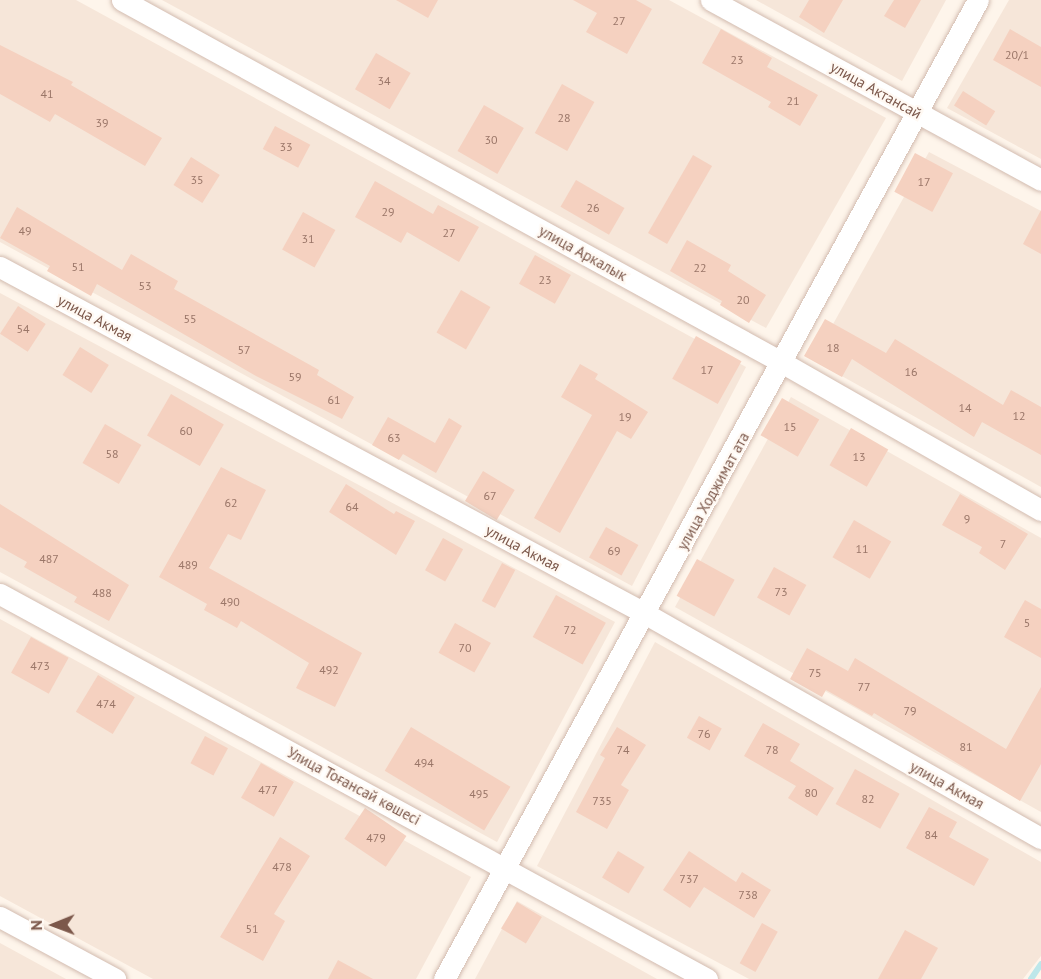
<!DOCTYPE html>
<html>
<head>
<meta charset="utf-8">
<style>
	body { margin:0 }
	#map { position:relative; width:1041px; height:979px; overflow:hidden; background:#fef5eb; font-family:"PT Sans",sans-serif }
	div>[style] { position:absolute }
	.residential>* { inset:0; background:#f6e6d9 }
	.stream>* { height:6px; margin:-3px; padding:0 3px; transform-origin:3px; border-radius:3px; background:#bde7ea }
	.building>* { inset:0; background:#f5d1c0; transform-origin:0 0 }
	.roads { filter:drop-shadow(0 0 2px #d2bbaf) drop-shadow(0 0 2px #d2bbaf) }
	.minor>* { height:21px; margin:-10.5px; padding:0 10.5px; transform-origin:10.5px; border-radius:10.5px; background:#fff }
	span { translate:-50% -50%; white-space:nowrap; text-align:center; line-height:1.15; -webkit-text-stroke:4.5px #fff9f3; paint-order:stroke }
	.number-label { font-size:12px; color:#9a7668 }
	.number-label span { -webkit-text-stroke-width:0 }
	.street-label { font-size:15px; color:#7c584b }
	.north { position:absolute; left:24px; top:895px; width:60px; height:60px; -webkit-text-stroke:4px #fff9f3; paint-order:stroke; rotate:269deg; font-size:16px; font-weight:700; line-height:24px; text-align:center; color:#7c584b }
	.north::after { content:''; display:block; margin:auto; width:21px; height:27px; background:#7c584b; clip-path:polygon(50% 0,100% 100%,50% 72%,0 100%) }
</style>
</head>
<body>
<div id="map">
	<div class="residential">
		<div style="clip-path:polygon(0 0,76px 0,746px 367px,632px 586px,0 242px)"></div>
		<div style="clip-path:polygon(162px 0,669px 0,886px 118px,766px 328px)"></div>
		<div style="clip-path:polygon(756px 0,946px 0,902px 81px)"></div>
		<div style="clip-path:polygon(1009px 0,1041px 0,1041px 159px,947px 108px)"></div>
		<div style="clip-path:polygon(929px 152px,1041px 211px,1041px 487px,813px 360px)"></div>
		<div style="clip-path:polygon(0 293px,615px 622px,497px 842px,0 572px)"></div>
		<div style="clip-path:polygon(791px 397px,1041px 538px,1041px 812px,675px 607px)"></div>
		<div style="clip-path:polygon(0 619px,471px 877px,416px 979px,153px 979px,0 896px)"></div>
		<div style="clip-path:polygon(655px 642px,1041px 862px,1041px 956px,1023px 979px,749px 979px,537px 866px)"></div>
		<div style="clip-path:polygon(517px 901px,657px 979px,475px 979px)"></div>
		<div style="clip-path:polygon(0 943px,66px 979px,0 979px)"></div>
	</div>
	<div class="stream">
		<div style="left:1031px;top:979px;width:18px;rotate:-56deg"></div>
	</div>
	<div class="building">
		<div style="clip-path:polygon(396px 0,438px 0,428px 18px)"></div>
		<div style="clip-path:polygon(573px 0,636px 0,652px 9px,627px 54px,586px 32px,597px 13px)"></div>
		<div style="clip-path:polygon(809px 0,843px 0,824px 33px,799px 17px)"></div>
		<div style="clip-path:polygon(894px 0,921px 0,905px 28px,884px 16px)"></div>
		<div style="clip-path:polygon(721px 29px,772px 58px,767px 67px,818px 95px,800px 126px,768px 107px,771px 102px,702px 63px)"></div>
		<div style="clip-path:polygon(1010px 29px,1041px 47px,1041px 87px,993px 60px)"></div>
		<div style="clip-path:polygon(0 45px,73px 82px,71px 85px,162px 138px,145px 166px,55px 114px,50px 122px,0 94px)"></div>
		<div style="left:376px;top:53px;width:40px;height:42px;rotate:30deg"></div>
		<div style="left:562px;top:84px;width:37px;height:56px;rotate:29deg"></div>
		<div style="left:963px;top:91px;width:38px;height:17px;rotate:32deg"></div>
		<div style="left:484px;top:105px;width:46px;height:53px;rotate:30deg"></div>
		<div style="left:275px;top:126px;width:40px;height:26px;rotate:28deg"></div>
		<div style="left:915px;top:153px;width:43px;height:44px;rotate:28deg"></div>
		<div style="left:693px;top:155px;width:22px;height:90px;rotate:30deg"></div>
		<div style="left:191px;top:157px;width:34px;height:33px;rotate:32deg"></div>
		<div style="left:576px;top:180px;width:56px;height:31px;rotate:30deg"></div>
		<div style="clip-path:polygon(375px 181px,433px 214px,438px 205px,479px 227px,459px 262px,407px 232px,401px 243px,355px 217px)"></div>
		<div style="clip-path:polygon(17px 207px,122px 270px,131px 254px,178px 281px,174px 289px,319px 370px,317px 375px,354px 397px,342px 419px,256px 376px,97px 284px,91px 296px,47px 271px,50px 266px,0 238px)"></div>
		<div style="clip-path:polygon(1041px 210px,1041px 254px,1023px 244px)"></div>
		<div style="left:303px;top:212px;width:37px;height:43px;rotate:29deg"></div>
		<div style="clip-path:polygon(687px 240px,731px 265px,728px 271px,766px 295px,749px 323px,720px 305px,722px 301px,670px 271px)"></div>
		<div style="left:535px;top:255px;width:41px;height:33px;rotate:29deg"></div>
		<div style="left:461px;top:290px;width:34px;height:49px;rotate:30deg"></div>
		<div style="left:18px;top:306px;width:33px;height:33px;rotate:33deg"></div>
		<div style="clip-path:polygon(825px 319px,886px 353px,895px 339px,1003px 405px,1011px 390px,1041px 407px,1041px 455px,982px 422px,974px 437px,852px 359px,842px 377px,804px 356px)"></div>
		<div style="left:696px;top:336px;width:52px;height:49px;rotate:29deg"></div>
		<div style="left:80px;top:347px;width:34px;height:33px;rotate:32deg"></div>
		<div style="clip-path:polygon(580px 364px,598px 374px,595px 379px,648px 412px,631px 439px,617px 431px,560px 533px,534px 518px,592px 415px,561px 397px)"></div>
		<div style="left:171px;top:394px;width:61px;height:48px;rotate:30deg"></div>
		<div style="left:782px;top:398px;width:43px;height:43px;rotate:30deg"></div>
		<div style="clip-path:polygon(388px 417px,435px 443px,449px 418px,462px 426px,436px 473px,403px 454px,399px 460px,372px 445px)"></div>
		<div style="left:105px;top:424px;width:42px;height:45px;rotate:30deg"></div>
		<div style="left:851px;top:428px;width:43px;height:43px;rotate:30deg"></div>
		<div style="clip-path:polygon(221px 467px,266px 490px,241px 540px,228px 534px,209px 568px,362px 653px,335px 707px,296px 688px,309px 663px,241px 621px,237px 628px,204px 610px,207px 604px,159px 577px)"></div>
		<div style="left:483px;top:471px;width:37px;height:35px;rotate:31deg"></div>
		<div style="clip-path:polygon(346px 484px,394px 514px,396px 511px,415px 521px,396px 555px,329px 512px)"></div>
		<div style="clip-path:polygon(960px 494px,1028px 534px,1005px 570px,979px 553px,982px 547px,942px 525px)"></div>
		<div style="clip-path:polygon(0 504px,129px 585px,109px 621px,74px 602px,77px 597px,24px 567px,27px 562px,0 547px)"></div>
		<div style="left:854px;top:520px;width:43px;height:43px;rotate:30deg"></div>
		<div style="left:606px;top:527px;width:37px;height:35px;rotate:29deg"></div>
		<div style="left:443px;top:538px;width:23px;height:37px;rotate:29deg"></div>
		<div style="left:697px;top:559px;width:43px;height:42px;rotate:29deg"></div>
		<div style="left:502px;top:563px;width:15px;height:43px;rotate:28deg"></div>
		<div style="left:774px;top:567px;width:37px;height:35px;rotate:29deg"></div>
		<div style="left:556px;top:595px;width:57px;height:48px;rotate:29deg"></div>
		<div style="clip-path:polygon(1025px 600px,1041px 609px,1041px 658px,1004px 637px)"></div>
		<div style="left:455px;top:623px;width:41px;height:34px;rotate:29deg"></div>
		<div style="left:31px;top:637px;width:43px;height:41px;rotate:29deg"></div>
		<div style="clip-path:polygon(807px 648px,848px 671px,855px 658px,1006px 749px,1041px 687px,1041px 764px,1020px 801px,874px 713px,872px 716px,826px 690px,822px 697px,790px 679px)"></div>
		<div style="left:98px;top:675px;width:43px;height:43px;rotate:31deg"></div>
		<div style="left:699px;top:716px;width:26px;height:25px;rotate:29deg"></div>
		<div style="clip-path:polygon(763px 723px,800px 744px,790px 761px,834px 788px,817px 816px,788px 798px,796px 786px,744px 756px)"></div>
		<div style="left:411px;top:727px;width:116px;height:51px;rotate:31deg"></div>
		<div style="clip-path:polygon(617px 727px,646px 745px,621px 785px,629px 790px,607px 829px,576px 812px,605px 758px,600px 755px)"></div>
		<div style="left:205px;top:736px;width:26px;height:31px;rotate:28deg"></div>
		<div style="left:261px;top:763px;width:38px;height:40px;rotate:30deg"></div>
		<div style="left:855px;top:769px;width:51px;height:40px;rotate:29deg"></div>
		<div style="clip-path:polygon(929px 807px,957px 822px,949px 837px,989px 859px,974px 886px,906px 848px)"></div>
		<div style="left:365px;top:808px;width:50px;height:37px;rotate:34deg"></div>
		<div style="clip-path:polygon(280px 837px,310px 856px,274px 914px,285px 921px,263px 961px,220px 937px)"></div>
		<div style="left:618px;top:851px;width:31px;height:31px;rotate:31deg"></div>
		<div style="clip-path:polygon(689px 851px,736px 882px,742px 872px,771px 890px,754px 918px,704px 887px,690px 908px,663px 890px)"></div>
		<div style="left:517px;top:902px;width:29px;height:31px;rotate:31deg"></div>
		<div style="left:762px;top:923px;width:18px;height:46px;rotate:29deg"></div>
		<div style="clip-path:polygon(905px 930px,938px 948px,921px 979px,878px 979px)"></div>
		<div style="clip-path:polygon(338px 960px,373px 979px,328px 979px)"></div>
	</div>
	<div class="roads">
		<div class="minor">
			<div style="left:122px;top:0;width:754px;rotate:28.77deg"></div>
			<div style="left:783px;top:363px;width:297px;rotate:29.7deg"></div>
			<div style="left:711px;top:0;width:376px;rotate:28.6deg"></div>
			<div style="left:0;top:267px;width:733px;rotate:28.24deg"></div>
			<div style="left:646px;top:614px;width:454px;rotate:29.6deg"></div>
			<div style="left:0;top:594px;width:805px;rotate:28.57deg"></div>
			<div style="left:0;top:917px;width:131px;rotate:28.3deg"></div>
			<div style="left:444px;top:979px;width:1115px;rotate:-61.39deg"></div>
		</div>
	</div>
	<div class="number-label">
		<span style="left:619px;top:21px">27</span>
		<span style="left:1017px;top:55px">20/1</span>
		<span style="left:737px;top:60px">23</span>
		<span style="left:384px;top:81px">34</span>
		<span style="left:47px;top:94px">41</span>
		<span style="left:793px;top:101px">21</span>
		<span style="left:564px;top:118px">28</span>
		<span style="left:102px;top:123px">39</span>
		<span style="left:491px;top:140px">30</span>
		<span style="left:286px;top:147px">33</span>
		<span style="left:197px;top:180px">35</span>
		<span style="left:924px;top:182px">17</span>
		<span style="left:593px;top:208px">26</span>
		<span style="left:388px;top:212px">29</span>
		<span style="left:25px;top:231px">49</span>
		<span style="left:449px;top:233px">27</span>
		<span style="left:308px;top:239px">31</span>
		<span style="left:78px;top:267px">51</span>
		<span style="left:700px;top:268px">22</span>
		<span style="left:545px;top:280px">23</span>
		<span style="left:145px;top:286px">53</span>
		<span style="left:743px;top:300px">20</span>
		<span style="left:190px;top:319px">55</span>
		<span style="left:23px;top:329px">54</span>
		<span style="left:833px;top:348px">18</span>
		<span style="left:244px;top:350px">57</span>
		<span style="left:707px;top:370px">17</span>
		<span style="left:911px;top:372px">16</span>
		<span style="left:295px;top:377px">59</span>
		<span style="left:334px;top:400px">61</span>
		<span style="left:965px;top:408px">14</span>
		<span style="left:1019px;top:416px">12</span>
		<span style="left:625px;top:417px">19</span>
		<span style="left:790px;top:427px">15</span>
		<span style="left:186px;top:431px">60</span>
		<span style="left:394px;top:438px">63</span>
		<span style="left:112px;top:454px">58</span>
		<span style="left:859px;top:457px">13</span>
		<span style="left:490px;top:496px">67</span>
		<span style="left:231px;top:503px">62</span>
		<span style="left:352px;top:507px">64</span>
		<span style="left:967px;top:519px">9</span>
		<span style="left:1003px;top:544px">7</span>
		<span style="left:862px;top:549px">11</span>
		<span style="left:614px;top:551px">69</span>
		<span style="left:49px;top:559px">487</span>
		<span style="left:188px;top:565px">489</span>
		<span style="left:781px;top:592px">73</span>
		<span style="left:102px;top:593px">488</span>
		<span style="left:230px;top:602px">490</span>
		<span style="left:1027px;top:623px">5</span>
		<span style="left:570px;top:630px">72</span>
		<span style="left:465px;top:648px">70</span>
		<span style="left:40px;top:666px">473</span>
		<span style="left:329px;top:670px">492</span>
		<span style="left:815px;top:673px">75</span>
		<span style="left:864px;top:687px">77</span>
		<span style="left:106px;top:704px">474</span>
		<span style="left:910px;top:711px">79</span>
		<span style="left:704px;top:734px">76</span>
		<span style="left:966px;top:747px">81</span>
		<span style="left:623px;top:750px">74</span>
		<span style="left:772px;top:750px">78</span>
		<span style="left:424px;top:763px">494</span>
		<span style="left:268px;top:790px">477</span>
		<span style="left:811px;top:793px">80</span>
		<span style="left:479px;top:794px">495</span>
		<span style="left:868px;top:799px">82</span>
		<span style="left:602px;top:801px">735</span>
		<span style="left:931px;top:835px">84</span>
		<span style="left:376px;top:838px">479</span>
		<span style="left:282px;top:867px">478</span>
		<span style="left:689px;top:879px">737</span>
		<span style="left:748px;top:895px">738</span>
		<span style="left:252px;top:929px">51</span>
	</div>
	<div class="street-label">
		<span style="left:876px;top:90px;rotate:29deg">улица Актансай</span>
		<span style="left:583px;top:253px;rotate:29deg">улица Аркалык</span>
		<span style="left:95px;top:318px;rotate:28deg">улица Акмая</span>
		<span style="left:713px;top:491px;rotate:-61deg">улица Ходжимат ата</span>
		<span style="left:523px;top:548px;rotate:28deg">улица Акмая</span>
		<span style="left:947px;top:785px;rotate:29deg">улица Акмая</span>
		<span style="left:354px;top:786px;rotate:28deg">Улица Тоғансай көшесі</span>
	</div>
	<div class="north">N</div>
</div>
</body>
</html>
